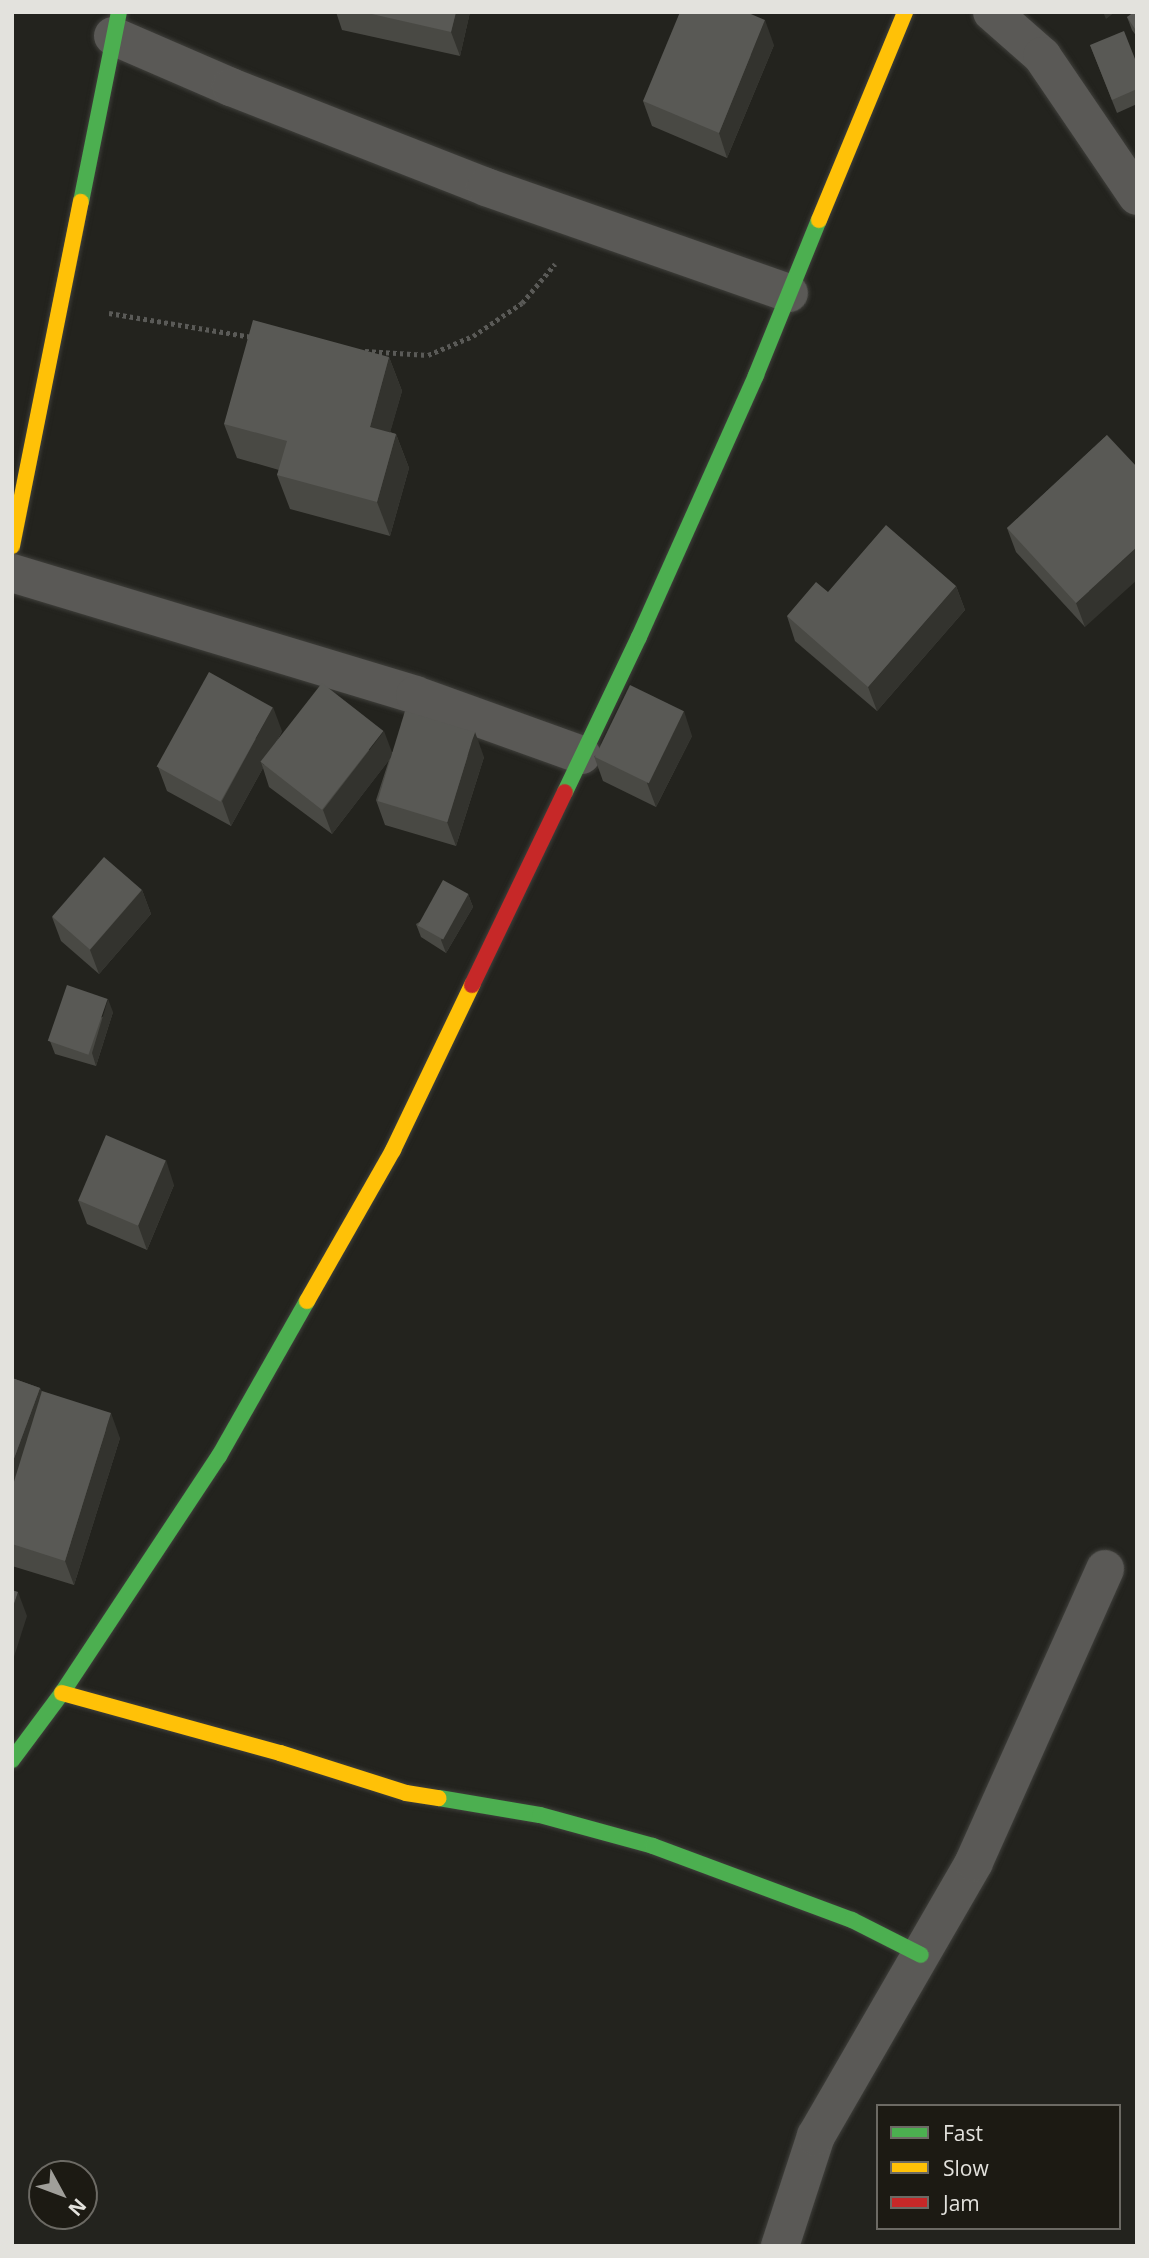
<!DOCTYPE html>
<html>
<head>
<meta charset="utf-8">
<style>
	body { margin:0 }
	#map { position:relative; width:1149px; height:2258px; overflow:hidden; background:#23231e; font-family:"Open Sans",sans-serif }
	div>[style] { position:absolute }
	.path>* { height:4.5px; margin-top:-2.25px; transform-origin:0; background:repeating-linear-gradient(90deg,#5a5a57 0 3.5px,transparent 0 7px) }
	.roads { filter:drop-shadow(0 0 2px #3f3f3b) drop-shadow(0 0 2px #3f3f3b) }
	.street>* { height:38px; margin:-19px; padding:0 19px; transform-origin:19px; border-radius:19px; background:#5a5956 }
	.fast>* { height:16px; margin:-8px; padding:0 8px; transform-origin:8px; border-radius:8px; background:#4caf50 }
	.slow>* { height:16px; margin:-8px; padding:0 8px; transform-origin:8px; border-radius:8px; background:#ffc107 }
	.jam>* { height:16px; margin:-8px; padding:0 8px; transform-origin:8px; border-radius:8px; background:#c62828 }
	.wall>* { inset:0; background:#494944 }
	.shaded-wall>* { inset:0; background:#33332e }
	.building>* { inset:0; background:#595955; transform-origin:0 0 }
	span { translate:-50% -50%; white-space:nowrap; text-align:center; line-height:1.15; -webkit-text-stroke:5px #1c1a13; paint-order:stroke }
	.frame { position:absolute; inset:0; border:14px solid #e3e2dd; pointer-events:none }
	.legend { position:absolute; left:876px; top:2104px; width:245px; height:126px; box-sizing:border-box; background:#1c1a13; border:2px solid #6c6a64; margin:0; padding:9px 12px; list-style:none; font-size:21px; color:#e3e2dd }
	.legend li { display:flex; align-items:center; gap:14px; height:35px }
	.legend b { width:35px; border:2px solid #6c6a64 }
	.north { position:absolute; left:28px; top:2160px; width:70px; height:70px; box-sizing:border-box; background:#1c1a13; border:2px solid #6c6a64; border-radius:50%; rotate:131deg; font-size:19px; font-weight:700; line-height:28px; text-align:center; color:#e3e2dd }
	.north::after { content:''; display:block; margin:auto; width:24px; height:32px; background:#a09f9a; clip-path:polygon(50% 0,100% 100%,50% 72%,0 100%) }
</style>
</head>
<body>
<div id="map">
	<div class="path">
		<div style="left:109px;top:313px;width:145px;rotate:9.5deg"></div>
		<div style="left:365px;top:351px;width:63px;rotate:3.6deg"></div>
		<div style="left:428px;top:355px;width:49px;rotate:-22.9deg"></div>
		<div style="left:473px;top:336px;width:59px;rotate:-34deg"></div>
		<div style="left:522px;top:303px;width:51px;rotate:-49.8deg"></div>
	</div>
	<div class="roads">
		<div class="street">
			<div style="left:992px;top:12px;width:67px;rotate:41.3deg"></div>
			<div style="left:1042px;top:56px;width:169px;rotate:55.8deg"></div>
			<div style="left:113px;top:36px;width:129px;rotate:23.4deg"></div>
			<div style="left:231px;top:87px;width:274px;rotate:21.4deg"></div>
			<div style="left:486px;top:187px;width:321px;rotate:19.3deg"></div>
			<div style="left:12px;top:573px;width:421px;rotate:16.8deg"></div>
			<div style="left:415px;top:695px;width:177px;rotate:19.8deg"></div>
			<div style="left:780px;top:2246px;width:116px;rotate:-71.9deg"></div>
			<div style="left:816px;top:2136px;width:316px;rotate:-60deg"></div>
			<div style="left:974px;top:1862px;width:321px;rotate:-65.9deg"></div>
		</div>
		<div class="fast">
			<div style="left:81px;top:202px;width:194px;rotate:-78.7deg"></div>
			<div style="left:565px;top:792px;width:172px;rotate:-64.5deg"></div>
			<div style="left:639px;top:637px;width:287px;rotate:-65.9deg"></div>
			<div style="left:756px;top:375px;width:167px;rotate:-67.9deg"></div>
			<div style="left:12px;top:1760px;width:84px;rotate:-53.3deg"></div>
			<div style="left:62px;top:1693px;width:284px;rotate:-56.5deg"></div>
			<div style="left:219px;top:1456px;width:178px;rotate:-60.4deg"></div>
			<div style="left:439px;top:1798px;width:102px;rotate:9.6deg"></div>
			<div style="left:540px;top:1815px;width:117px;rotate:15.3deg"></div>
			<div style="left:653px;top:1846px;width:212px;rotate:20.4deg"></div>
			<div style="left:852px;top:1920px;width:77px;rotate:26.9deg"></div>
		</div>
		<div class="slow">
			<div style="left:819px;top:220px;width:225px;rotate:-67.5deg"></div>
			<div style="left:12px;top:546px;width:351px;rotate:-78.7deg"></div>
			<div style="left:307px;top:1301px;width:174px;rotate:-60.3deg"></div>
			<div style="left:393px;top:1150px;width:183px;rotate:-64.4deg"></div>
			<div style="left:62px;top:1693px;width:226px;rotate:15.4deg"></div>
			<div style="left:280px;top:1753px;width:132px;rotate:17.6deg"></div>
			<div style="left:406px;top:1793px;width:33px;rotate:9deg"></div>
		</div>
		<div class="jam">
			<div style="left:472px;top:985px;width:214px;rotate:-64.3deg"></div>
		</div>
	</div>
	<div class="wall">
		<div style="clip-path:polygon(336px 12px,470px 12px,460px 56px,342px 30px)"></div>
		<div style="clip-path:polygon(1137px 12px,1137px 37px,1132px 30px,1127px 17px)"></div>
		<div style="clip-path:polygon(774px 45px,727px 158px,652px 126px,643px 101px)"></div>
		<div style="clip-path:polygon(1090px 45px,1137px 64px,1137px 104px,1117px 113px)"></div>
		<div style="clip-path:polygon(389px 357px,402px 391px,390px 432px,396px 434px,409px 468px,390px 536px,290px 509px,277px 475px,279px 470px,237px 458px,224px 424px)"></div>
		<div style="clip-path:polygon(1107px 435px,1085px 627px,1016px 552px,1007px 528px)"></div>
		<div style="clip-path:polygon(956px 586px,965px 610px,877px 711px,795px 641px,787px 616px)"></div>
		<div style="clip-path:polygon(282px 731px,277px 741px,392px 752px,484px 757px,456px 846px,385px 825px,376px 800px,389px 760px,332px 834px,269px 787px,263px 768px,231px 826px,167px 791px,158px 767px)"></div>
		<div style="clip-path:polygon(692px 736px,656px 807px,603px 781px,594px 756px)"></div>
		<div style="clip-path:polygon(142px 890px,151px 914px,99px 974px,61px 941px,52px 917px)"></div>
		<div style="clip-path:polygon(468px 894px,473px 907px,446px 953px,421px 937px,416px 924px)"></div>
		<div style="clip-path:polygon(113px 1012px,96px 1066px,55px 1054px,50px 1041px)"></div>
		<div style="clip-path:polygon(174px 1185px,147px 1250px,87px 1224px,78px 1200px)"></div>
		<div style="clip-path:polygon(12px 1378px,40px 1388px,42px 1392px,120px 1438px,74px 1585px,12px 1566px)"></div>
	</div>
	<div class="shaded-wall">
		<div style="clip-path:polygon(456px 12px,470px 12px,460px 56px,451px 32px)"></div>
		<div style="clip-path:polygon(1103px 12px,1115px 12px,1106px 19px)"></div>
		<div style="clip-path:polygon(765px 20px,774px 45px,727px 158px,719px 133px)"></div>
		<div style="clip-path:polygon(389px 357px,402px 391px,382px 461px,370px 427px)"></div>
		<div style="clip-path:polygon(396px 434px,409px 468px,390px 536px,377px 502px)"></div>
		<div style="clip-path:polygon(1137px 547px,1137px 580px,1085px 627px,1076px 603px)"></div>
		<div style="clip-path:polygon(956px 586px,965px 610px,877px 711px,868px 687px)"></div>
		<div style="clip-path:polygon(273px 707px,282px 731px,264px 765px,261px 762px,263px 768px,231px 826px,222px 801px)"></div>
		<div style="clip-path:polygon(684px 711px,692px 736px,656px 807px,647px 783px)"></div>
		<div style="clip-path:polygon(384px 731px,393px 755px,332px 834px,323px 810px)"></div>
		<div style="clip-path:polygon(475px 732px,484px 757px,456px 846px,447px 822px)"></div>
		<div style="clip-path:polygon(142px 890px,151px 914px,99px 974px,90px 950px)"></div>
		<div style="clip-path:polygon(468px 894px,473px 907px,446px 953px,441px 940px)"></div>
		<div style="clip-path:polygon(108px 999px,113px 1012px,96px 1066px,92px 1053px)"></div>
		<div style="clip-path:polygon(166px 1160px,174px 1185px,147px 1250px,138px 1225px)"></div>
		<div style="clip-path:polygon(40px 1388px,49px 1412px,12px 1513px,12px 1464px)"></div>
		<div style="clip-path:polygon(111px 1413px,120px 1438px,74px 1585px,65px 1561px)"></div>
		<div style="clip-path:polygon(18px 1592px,27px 1616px,12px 1663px,12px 1610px)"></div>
	</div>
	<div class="building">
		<div style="clip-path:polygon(363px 12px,456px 12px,451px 32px)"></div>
		<div style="clip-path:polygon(680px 12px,746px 12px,765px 20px,719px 133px,643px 101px)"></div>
		<div style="clip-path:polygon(1134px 12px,1137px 12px,1137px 32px,1127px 17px)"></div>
		<div style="clip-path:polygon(1124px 31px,1137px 64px,1137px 89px,1112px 100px,1090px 45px)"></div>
		<div style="clip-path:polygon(253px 320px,389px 357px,370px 427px,396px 434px,377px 502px,277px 475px,287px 441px,224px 424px)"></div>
		<div style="clip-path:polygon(1107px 435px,1137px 467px,1137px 547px,1076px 603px,1007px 528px)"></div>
		<div style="clip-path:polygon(886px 525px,956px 586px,868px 687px,787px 616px,816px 582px,828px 592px)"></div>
		<div style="left:209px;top:672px;width:73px;height:108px;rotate:29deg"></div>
		<div style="left:322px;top:683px;width:78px;height:100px;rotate:38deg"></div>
		<div style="left:630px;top:685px;width:60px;height:80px;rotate:26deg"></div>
		<div style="left:405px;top:711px;width:73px;height:94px;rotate:17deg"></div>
		<div style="left:104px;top:857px;width:50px;height:79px;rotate:41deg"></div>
		<div style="left:443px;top:880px;width:29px;height:52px;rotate:29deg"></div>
		<div style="left:67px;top:985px;width:43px;height:59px;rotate:19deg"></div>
		<div style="left:106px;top:1135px;width:65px;height:71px;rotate:23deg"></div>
		<div style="clip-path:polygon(12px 1378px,40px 1388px,12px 1464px)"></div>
		<div style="clip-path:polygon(42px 1391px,111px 1413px,65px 1561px,12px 1544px,12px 1488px)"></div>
		<div style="clip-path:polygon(12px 1590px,18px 1592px,12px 1610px)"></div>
	</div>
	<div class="frame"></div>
	<ul class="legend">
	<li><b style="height:9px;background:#4caf50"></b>Fast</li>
	<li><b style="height:9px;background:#ffc107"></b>Slow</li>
	<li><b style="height:9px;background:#c62828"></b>Jam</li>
	</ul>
	<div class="north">N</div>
</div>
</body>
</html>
